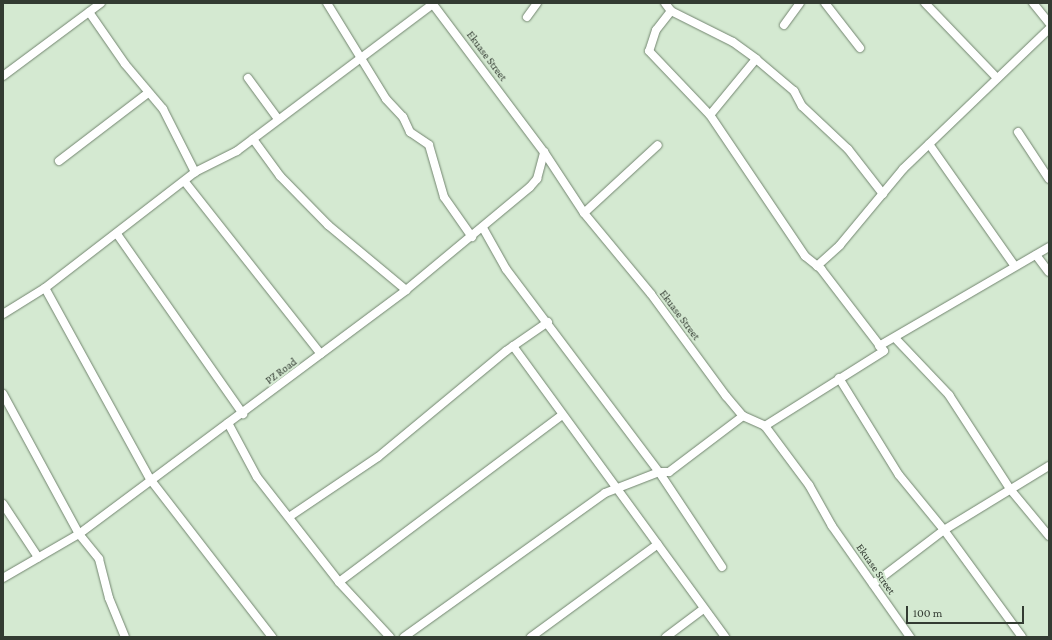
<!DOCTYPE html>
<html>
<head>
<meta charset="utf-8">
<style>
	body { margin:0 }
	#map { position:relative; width:1052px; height:640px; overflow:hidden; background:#d4e9d1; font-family:"Crimson Pro",serif }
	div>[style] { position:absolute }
	.roads { filter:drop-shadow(0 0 1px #72856f) drop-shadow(0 0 1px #72856f) }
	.minor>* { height:8px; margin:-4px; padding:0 4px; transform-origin:4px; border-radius:4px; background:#fff }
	span { translate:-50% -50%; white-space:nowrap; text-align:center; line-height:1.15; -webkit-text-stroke:4px #d4e9d1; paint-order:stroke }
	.street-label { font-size:11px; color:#333b32 }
	.frame { position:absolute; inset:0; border:4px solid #333b32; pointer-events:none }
	.scale { position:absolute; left:906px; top:606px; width:118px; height:18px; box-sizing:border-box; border:2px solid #333b32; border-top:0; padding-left:5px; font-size:12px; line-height:14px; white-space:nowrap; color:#333b32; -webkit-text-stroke:3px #d4e9d1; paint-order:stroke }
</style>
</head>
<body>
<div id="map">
	<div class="roads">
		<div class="minor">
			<div style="left:327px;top:3px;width:113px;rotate:58.4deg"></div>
			<div style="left:386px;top:99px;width:25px;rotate:47deg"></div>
			<div style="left:403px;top:117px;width:17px;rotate:65deg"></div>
			<div style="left:410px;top:132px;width:23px;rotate:34deg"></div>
			<div style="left:429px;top:145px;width:54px;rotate:73.9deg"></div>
			<div style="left:444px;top:197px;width:49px;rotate:55deg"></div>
			<div style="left:432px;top:3px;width:186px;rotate:53.1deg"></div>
			<div style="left:544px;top:152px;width:73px;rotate:56.7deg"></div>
			<div style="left:584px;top:213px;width:105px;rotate:50.4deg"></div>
			<div style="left:651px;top:294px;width:127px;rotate:53.7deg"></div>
			<div style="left:726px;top:396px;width:26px;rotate:50deg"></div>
			<div style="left:743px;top:416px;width:24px;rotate:24deg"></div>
			<div style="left:765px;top:426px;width:74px;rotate:53.3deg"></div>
			<div style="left:809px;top:485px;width:47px;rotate:60.7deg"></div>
			<div style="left:832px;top:526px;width:136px;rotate:54.9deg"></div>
			<div style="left:665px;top:3px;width:10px;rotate:53deg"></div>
			<div style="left:671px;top:11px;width:24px;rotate:128deg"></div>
			<div style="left:656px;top:30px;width:22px;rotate:108deg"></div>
			<div style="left:649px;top:51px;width:88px;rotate:46.4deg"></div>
			<div style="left:710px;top:115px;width:170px;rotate:56deg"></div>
			<div style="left:805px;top:256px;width:21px;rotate:39deg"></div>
			<div style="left:821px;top:269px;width:103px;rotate:52.5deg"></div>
			<div style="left:884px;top:351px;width:141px;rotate:147.8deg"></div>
			<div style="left:825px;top:3px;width:57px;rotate:52.1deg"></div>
			<div style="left:925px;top:3px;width:104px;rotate:46.2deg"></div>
			<div style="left:1033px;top:3px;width:26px;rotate:51deg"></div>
			<div style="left:671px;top:11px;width:69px;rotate:26.6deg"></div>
			<div style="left:733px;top:42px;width:29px;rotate:36deg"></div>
			<div style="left:756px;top:59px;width:72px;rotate:129.4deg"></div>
			<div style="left:89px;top:12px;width:63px;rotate:55.3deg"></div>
			<div style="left:125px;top:64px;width:59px;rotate:49.8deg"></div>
			<div style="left:163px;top:109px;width:71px;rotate:63.1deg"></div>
			<div style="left:527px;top:17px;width:17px;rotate:-54deg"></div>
			<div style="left:784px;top:25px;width:27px;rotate:-54deg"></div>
			<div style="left:756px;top:59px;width:50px;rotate:40.1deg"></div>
			<div style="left:794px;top:91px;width:17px;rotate:62deg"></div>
			<div style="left:802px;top:106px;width:63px;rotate:43.1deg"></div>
			<div style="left:848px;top:149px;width:57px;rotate:52.1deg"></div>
			<div style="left:3px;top:76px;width:122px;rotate:-36.7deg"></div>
			<div style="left:248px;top:78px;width:51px;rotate:53.8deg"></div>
			<div style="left:1018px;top:132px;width:56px;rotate:56.6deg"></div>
			<div style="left:253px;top:139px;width:46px;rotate:53.9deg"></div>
			<div style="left:280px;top:176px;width:69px;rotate:45.6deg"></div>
			<div style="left:328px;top:225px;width:102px;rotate:39.8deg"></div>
			<div style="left:929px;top:144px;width:148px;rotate:54.9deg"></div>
			<div style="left:59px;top:161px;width:112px;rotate:-37.4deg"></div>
			<div style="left:185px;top:182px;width:219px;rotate:51.7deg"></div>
			<div style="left:584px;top:213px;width:100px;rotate:-42.6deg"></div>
			<div style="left:483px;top:228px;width:47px;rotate:60.7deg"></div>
			<div style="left:506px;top:269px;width:254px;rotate:53deg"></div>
			<div style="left:659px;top:472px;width:114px;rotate:56.4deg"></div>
			<div style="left:117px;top:234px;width:220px;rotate:55deg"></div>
			<div style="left:1036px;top:255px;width:21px;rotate:53deg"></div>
			<div style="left:817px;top:266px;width:31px;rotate:-42deg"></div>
			<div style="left:840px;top:245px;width:99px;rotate:-50.3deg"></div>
			<div style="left:903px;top:169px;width:202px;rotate:-43.8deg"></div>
			<div style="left:45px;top:288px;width:218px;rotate:61.2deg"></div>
			<div style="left:150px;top:479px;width:200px;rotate:52.3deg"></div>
			<div style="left:3px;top:314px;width:49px;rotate:-31.8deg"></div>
			<div style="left:45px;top:288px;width:190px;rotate:-37.7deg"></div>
			<div style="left:195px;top:172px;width:47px;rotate:-26.6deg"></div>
			<div style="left:237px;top:151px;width:245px;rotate:-36.9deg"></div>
			<div style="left:895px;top:338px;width:79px;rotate:46.5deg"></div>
			<div style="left:949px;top:395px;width:112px;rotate:57deg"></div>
			<div style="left:1010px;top:489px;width:61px;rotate:50.3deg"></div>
			<div style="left:513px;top:346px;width:360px;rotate:53.9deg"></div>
			<div style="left:879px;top:346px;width:197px;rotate:-30.2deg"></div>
			<div style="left:839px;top:378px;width:114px;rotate:58.3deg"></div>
			<div style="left:899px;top:475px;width:71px;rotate:50.7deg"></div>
			<div style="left:944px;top:530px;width:132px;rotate:53.9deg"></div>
			<div style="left:3px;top:394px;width:159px;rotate:61.5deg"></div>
			<div style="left:79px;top:534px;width:32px;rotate:51deg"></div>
			<div style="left:99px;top:559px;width:40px;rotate:75.6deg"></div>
			<div style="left:109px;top:598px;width:42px;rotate:67.7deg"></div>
			<div style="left:228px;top:423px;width:61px;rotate:61.8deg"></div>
			<div style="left:257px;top:477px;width:133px;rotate:52deg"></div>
			<div style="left:339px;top:582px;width:75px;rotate:47.2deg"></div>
			<div style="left:3px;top:504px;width:64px;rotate:56.6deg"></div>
			<div style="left:289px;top:517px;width:107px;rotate:-34deg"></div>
			<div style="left:378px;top:457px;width:166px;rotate:-39.6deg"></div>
			<div style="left:506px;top:351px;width:51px;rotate:-34.6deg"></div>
			<div style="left:3px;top:578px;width:88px;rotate:-30.1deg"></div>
			<div style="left:79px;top:534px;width:408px;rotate:-36.7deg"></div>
			<div style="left:406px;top:290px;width:161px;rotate:-39.7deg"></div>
			<div style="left:530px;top:187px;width:11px;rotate:-49deg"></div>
			<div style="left:537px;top:179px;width:28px;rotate:-75deg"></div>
			<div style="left:339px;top:582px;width:277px;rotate:-36.8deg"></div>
			<div style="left:873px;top:584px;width:89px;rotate:-37.3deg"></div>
			<div style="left:944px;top:530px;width:123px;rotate:-31.4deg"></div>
			<div style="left:404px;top:637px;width:247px;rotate:-35.6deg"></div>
			<div style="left:605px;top:493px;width:58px;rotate:-21.3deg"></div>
			<div style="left:659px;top:472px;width:10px"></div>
			<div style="left:669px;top:472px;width:93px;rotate:-37.1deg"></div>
			<div style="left:531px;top:637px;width:157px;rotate:-36.2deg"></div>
			<div style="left:666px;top:637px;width:45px;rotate:-36.9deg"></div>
		</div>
	</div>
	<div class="street-label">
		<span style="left:487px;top:56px;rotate:53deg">Ekuase Street</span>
		<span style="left:680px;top:315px;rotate:53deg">Ekuase Street</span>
		<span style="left:281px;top:371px;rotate:-37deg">PZ Road</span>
		<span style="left:876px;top:569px;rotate:55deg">Ekuase Street</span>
	</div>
	<div class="frame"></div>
	<div class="scale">100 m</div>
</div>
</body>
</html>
